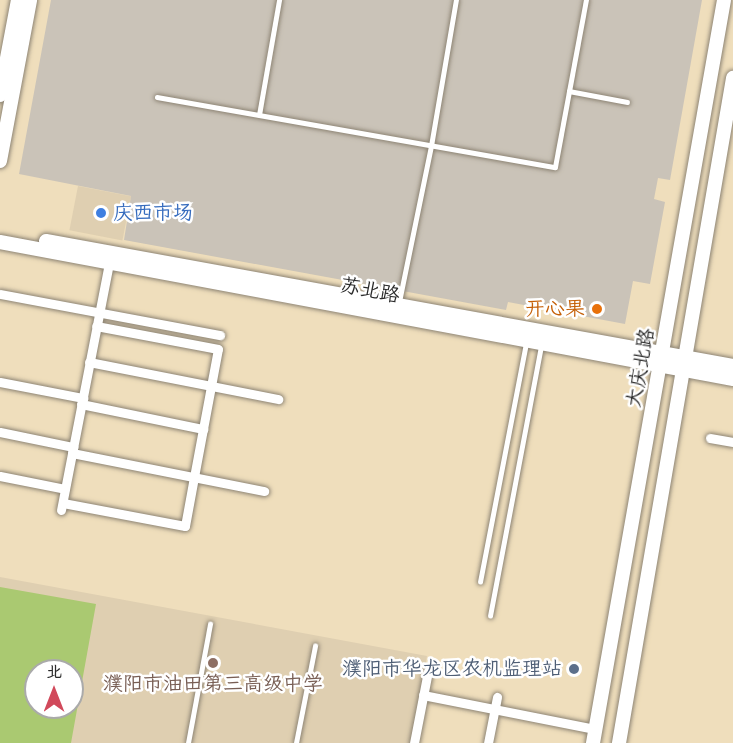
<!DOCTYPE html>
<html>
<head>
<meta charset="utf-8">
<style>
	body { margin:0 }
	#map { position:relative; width:733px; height:743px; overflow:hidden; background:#efdebc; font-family:"Balsamiq Sans","LXGW WenKai TC",sans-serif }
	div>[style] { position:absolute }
	.built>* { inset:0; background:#dfcfb1; transform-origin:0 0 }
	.industrial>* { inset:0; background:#cac3b8 }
	.green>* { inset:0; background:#aac971 }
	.roads { filter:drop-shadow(0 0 2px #8d8474) drop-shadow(0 0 2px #8d8474) }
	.lane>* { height:4.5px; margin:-2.25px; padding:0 2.25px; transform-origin:2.25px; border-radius:2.25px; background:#fff }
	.street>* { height:9px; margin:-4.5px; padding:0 4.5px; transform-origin:4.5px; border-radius:4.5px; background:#fff }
	.secondary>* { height:14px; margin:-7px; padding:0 7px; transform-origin:7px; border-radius:7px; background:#fff }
	.dots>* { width:16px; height:16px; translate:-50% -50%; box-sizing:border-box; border:3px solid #fff; border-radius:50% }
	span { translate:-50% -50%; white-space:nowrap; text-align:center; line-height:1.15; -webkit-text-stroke:5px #fff; paint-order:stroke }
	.shop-label { font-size:20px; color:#366cbe }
	.left { translate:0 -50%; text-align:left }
	.street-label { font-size:20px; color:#2b2b2b }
	.food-label { font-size:20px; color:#c56008 }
	.right { translate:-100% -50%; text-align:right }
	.service-label { font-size:20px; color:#4e5e75 }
	.education-label { font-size:20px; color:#785e54 }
	.north { position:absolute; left:24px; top:659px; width:60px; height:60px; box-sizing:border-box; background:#fff; border:2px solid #aaa; border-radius:50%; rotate:0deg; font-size:16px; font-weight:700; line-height:24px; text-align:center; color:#2b2b2b }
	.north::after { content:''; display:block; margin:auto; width:21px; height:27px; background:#d1495b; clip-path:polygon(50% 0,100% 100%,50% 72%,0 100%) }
</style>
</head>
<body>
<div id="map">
	<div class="built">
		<div style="left:78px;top:186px;width:54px;height:45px;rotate:11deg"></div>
		<div style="clip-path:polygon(evenodd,0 577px,427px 656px,411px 743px,0 743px,0 577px,36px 671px,72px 671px,72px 707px,36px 707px,36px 671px)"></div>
	</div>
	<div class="industrial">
		<div style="clip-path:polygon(51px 0,702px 0,670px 180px,658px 178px,654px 199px,665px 202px,650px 284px,633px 281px,625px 324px,508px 302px,506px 310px,124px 240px,131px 196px,19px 174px)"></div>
	</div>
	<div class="green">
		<div style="clip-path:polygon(evenodd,0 587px,96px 604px,71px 743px,0 743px,0 587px,36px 671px,72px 671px,72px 707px,36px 707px,36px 671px)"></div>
	</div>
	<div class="roads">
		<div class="lane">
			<div style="left:569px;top:91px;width:59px;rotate:10.7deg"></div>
			<div style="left:157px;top:97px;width:404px;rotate:10deg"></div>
			<div style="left:555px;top:167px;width:170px;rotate:-79.5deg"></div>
			<div style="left:259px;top:115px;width:117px;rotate:-80.1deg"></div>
			<div style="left:399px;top:302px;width:159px;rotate:-78.4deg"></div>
			<div style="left:431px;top:146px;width:148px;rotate:-80.3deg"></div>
			<div style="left:480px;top:582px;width:244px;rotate:-79.1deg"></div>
			<div style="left:490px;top:616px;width:276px;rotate:-79.3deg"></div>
			<div style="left:188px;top:743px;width:121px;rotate:-79.5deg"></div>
			<div style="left:296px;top:743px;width:99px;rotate:-78.9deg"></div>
		</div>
		<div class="street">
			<div style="left:0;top:294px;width:224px;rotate:10.6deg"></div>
			<div style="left:89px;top:362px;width:193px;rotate:11.1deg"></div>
			<div style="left:0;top:382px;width:85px;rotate:10.9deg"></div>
			<div style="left:81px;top:404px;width:125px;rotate:11.6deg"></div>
			<div style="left:0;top:432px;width:75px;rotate:11.6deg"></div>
			<div style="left:710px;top:438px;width:23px;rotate:10deg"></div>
			<div style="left:72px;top:453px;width:196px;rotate:11.2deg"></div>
			<div style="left:0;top:476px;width:66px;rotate:11.3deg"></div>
			<div style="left:63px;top:503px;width:124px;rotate:10.7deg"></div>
			<div style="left:185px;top:526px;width:50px;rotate:-79.6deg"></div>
			<div style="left:194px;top:477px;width:130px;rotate:-79.4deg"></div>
			<div style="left:218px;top:349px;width:124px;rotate:-169.3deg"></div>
			<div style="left:61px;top:510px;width:253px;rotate:-79deg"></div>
			<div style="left:423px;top:695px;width:175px;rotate:11.2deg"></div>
			<div style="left:414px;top:743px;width:73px;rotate:-79deg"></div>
			<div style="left:488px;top:743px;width:47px;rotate:-78.9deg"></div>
		</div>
		<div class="secondary">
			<div style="left:0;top:95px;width:97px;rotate:-79.3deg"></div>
			<div style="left:0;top:161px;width:164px;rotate:-79.4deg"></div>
			<div style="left:46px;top:241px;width:698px;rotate:10.31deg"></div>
			<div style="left:0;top:242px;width:746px;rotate:10.59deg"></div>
			<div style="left:593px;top:743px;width:754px;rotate:-80deg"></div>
			<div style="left:619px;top:743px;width:675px;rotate:-80.27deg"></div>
		</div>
	</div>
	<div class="dots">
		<div style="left:101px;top:213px;background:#3f7fe0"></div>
		<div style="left:597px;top:309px;background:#e8710a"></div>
		<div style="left:213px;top:663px;background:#8d6e63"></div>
		<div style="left:574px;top:669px;background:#5c6f8a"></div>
	</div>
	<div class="shop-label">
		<span class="left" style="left:113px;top:213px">庆西市场</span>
	</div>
	<div class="street-label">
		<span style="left:370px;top:291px;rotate:11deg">苏北路</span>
		<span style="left:641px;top:368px;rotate:-80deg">大庆北路</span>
	</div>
	<div class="food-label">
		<span class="right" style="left:585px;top:309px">开心果</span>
	</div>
	<div class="service-label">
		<span class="right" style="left:562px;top:669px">濮阳市华龙区农机监理站</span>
	</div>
	<div class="education-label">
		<span style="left:213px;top:684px">濮阳市油田第三高级中学</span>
	</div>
	<div class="north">北</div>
</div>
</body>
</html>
